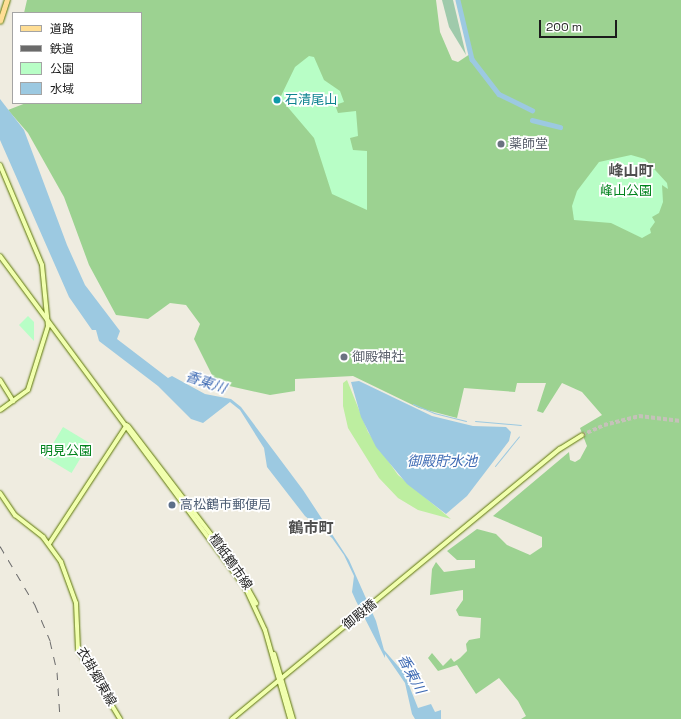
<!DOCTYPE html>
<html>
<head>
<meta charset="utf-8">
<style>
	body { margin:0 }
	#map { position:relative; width:681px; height:719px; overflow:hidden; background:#efece0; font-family:"Space Grotesk","Noto Sans JP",sans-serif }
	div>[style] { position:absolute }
	.grass>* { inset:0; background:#bdeea0 }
	.forest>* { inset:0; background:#9cd291 }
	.cemetery>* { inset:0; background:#9fcaab }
	.park>* { inset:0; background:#b8fec6; transform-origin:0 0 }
	.water>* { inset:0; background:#9cc9e1 }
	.stream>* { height:1px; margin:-0.5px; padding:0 0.5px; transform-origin:0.5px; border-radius:0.5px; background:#9cc9e1 }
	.river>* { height:4.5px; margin:-2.25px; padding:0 2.25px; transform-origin:2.25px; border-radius:2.25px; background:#9cc9e1 }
	.secondary-tunnel>* { height:4px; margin-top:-2px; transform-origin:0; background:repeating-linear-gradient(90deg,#c5c2b9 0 4px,transparent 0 6px) }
	.roads { filter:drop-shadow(0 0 1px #5b7600) drop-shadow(0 0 1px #5b7600) }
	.secondary>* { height:4px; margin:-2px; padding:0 2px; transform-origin:2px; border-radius:2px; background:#f1ffae }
	.primary>* { height:4.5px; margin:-2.25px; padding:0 2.25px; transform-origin:2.25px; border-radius:2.25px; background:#ffde95 }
	.rail>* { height:1px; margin-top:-0.5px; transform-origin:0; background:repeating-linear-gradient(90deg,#6a6a6a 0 8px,transparent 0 16px) }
	.dots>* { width:11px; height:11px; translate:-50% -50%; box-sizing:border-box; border:2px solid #fff; border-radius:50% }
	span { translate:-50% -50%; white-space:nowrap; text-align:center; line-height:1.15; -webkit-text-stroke:3.5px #fff; paint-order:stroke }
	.culture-label { font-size:13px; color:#0d838f }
	.left { translate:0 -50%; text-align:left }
	.worship-label { font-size:13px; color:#5b616d }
	.park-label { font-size:13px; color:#01831c }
	.service-label { font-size:13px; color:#4e5e75 }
	.street-label { font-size:13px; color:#1c1c1c }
	.water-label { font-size:14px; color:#406cb4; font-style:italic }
	.quarter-label { font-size:15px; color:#4f4f4f; font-weight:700 }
	.legend { position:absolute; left:12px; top:12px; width:130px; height:92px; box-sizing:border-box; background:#fff; border:1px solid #a4a4a4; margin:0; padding:5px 7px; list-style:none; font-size:12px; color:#1c1c1c }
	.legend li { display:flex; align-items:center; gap:8px; height:20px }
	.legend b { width:20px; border:1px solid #a4a4a4 }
	.scale { position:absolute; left:539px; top:20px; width:78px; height:18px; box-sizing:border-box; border:2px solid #1c1c1c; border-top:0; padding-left:5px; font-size:12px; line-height:14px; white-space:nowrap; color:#1c1c1c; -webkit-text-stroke:3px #fff; paint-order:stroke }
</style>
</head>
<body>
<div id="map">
	<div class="grass">
		<div style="clip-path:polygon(347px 380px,368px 432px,398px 475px,451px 519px,418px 510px,398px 498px,379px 478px,348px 428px,343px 406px,343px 383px)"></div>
	</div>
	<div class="forest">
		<div style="clip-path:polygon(27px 0,436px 0,440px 32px,452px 60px,458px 62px,470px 54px,456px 0,681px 0,681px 719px,521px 719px,526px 716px,518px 701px,499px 678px,476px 694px,457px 665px,438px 671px,428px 658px,432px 653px,443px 666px,451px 658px,454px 662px,460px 658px,467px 651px,466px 644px,469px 640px,480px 638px,481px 618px,459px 616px,456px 610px,463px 600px,463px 590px,430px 595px,432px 569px,436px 562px,444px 572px,475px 568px,475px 560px,457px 560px,447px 551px,477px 529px,496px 534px,507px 545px,530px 555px,542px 547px,542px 537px,493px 516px,569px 452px,570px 460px,575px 462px,580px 459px,587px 446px,580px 428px,602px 415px,582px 392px,562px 383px,543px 413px,537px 411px,546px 383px,517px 383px,515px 392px,464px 388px,457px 418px,419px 408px,353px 376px,295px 379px,295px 391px,270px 395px,216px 383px,194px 339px,200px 324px,186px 305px,170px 303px,148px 319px,116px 315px,89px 265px,64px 197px,28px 133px,8px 110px,26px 103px,141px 103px,141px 13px,24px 13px)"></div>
	</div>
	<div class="cemetery">
		<div style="clip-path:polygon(442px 0,453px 0,466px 55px,449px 27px)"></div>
	</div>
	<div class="park">
		<div style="clip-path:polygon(309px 56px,314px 57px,324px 80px,340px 91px,344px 102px,335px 105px,338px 113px,356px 111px,358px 136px,350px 138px,353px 150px,367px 151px,367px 210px,332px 194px,314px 138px,280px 98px,295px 67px)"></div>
		<div style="clip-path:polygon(631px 155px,645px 159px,667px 183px,668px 189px,662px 185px,663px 202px,659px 213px,652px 217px,655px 222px,650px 229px,651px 233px,642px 238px,611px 223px,574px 220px,572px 206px,577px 191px,599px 162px)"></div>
		<div style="clip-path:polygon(28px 316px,34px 322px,34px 341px,19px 325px)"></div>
		<div style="left:63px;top:427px;width:31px;height:35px;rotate:31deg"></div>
	</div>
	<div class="water">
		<div style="clip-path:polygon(0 99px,24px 130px,67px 245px,85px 285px,120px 331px,117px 339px,168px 378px,172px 376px,205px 394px,231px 399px,241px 407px,303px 490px,349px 560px,376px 621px,384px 650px,404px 673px,418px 708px,431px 704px,435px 712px,441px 710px,441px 719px,415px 719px,412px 714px,405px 683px,385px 654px,385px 658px,356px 601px,352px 592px,354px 576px,344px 555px,332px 538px,305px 516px,267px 467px,264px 448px,240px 410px,230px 402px,203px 423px,191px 419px,158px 386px,99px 341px,96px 330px,92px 330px,69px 297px,0 140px)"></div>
		<div style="clip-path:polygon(359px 381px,432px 416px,473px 426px,506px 427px,511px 432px,509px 441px,467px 496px,446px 514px,407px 484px,376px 447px,361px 417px,351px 382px)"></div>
	</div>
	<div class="stream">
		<div style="left:413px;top:404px;width:23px;rotate:23deg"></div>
		<div style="left:434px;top:413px;width:33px;rotate:14deg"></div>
		<div style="left:475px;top:421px;width:46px;rotate:5deg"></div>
		<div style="left:495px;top:466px;width:38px;rotate:-51deg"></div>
	</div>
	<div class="river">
		<div style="left:458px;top:0;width:61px;rotate:76.7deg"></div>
		<div style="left:472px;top:59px;width:44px;rotate:52.4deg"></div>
		<div style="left:499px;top:94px;width:37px;rotate:26deg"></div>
		<div style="left:532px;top:120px;width:29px;rotate:14deg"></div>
	</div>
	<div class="secondary-tunnel">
		<div style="left:582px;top:435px;width:24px;rotate:-24deg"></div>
		<div style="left:604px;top:425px;width:36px;rotate:-14deg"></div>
		<div style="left:639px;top:416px;width:42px;rotate:6.8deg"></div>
	</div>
	<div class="roads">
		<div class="secondary">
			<div style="left:0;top:165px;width:108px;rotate:67.2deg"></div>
			<div style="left:42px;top:265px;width:61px;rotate:84.4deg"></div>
			<div style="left:48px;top:326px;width:67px;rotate:107.4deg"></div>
			<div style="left:28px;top:390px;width:34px;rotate:144deg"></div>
			<div style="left:0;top:256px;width:412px;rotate:53.5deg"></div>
			<div style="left:245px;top:587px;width:47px;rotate:65.1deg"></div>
			<div style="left:265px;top:630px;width:92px;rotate:74.3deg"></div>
			<div style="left:0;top:380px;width:25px;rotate:58deg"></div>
			<div style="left:128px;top:426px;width:176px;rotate:52.6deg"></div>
			<div style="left:235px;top:566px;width:43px;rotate:60.4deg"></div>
			<div style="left:0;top:493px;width:27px;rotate:56deg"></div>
			<div style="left:15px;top:515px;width:36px;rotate:38deg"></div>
			<div style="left:43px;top:537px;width:31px;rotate:54deg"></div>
			<div style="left:61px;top:562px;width:44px;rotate:69.9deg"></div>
			<div style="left:76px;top:603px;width:46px;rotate:87.5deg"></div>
			<div style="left:78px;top:649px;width:82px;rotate:59deg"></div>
			<div style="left:49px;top:544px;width:142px;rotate:-56.8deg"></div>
			<div style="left:274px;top:654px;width:68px;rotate:73.7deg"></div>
			<div style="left:232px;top:719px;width:425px;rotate:-39.5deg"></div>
			<div style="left:560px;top:449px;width:26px;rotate:-32deg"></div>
		</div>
		<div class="primary">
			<div style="left:0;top:21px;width:22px;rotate:-72deg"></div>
		</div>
	</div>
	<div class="rail">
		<div style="left:0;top:546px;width:69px;rotate:59.3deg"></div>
		<div style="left:35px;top:605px;width:39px;rotate:67deg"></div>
		<div style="left:50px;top:641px;width:32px;rotate:77deg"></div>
		<div style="left:57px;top:672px;width:47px;rotate:86.3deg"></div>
	</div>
	<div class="dots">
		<div style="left:277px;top:100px;background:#0f9aa8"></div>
		<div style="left:501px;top:144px;background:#6b7280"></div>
		<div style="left:344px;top:357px;background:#6b7280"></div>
		<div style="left:172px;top:505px;background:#5c6f8a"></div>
	</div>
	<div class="culture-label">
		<span class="left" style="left:285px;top:100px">石清尾山</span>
	</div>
	<div class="worship-label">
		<span class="left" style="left:509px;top:144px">薬師堂</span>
		<span class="left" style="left:352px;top:357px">御殿神社</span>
	</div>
	<div class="park-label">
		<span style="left:626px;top:191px">峰山公園</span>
		<span style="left:66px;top:451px">明見公園</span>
	</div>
	<div class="service-label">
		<span class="left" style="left:180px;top:505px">高松鶴市郵便局</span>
	</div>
	<div class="street-label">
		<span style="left:230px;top:562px;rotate:55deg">檀紙鶴市線</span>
		<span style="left:360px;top:615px;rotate:-39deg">御殿橋</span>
		<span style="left:96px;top:677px;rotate:60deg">衣掛郷東線</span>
	</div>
	<div class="water-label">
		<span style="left:206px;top:382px;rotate:19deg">香東川</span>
		<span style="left:442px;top:461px">御殿貯水池</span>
		<span style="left:412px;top:674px;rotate:62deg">香東川</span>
	</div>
	<div class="quarter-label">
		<span style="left:631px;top:171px">峰山町</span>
		<span style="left:311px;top:528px">鶴市町</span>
	</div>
	<ul class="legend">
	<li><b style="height:5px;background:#ffde95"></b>道路</li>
	<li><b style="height:5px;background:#6a6a6a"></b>鉄道</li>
	<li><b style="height:11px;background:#b8fec6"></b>公園</li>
	<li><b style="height:11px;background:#9cc9e1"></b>水域</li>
	</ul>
	<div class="scale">200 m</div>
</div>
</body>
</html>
